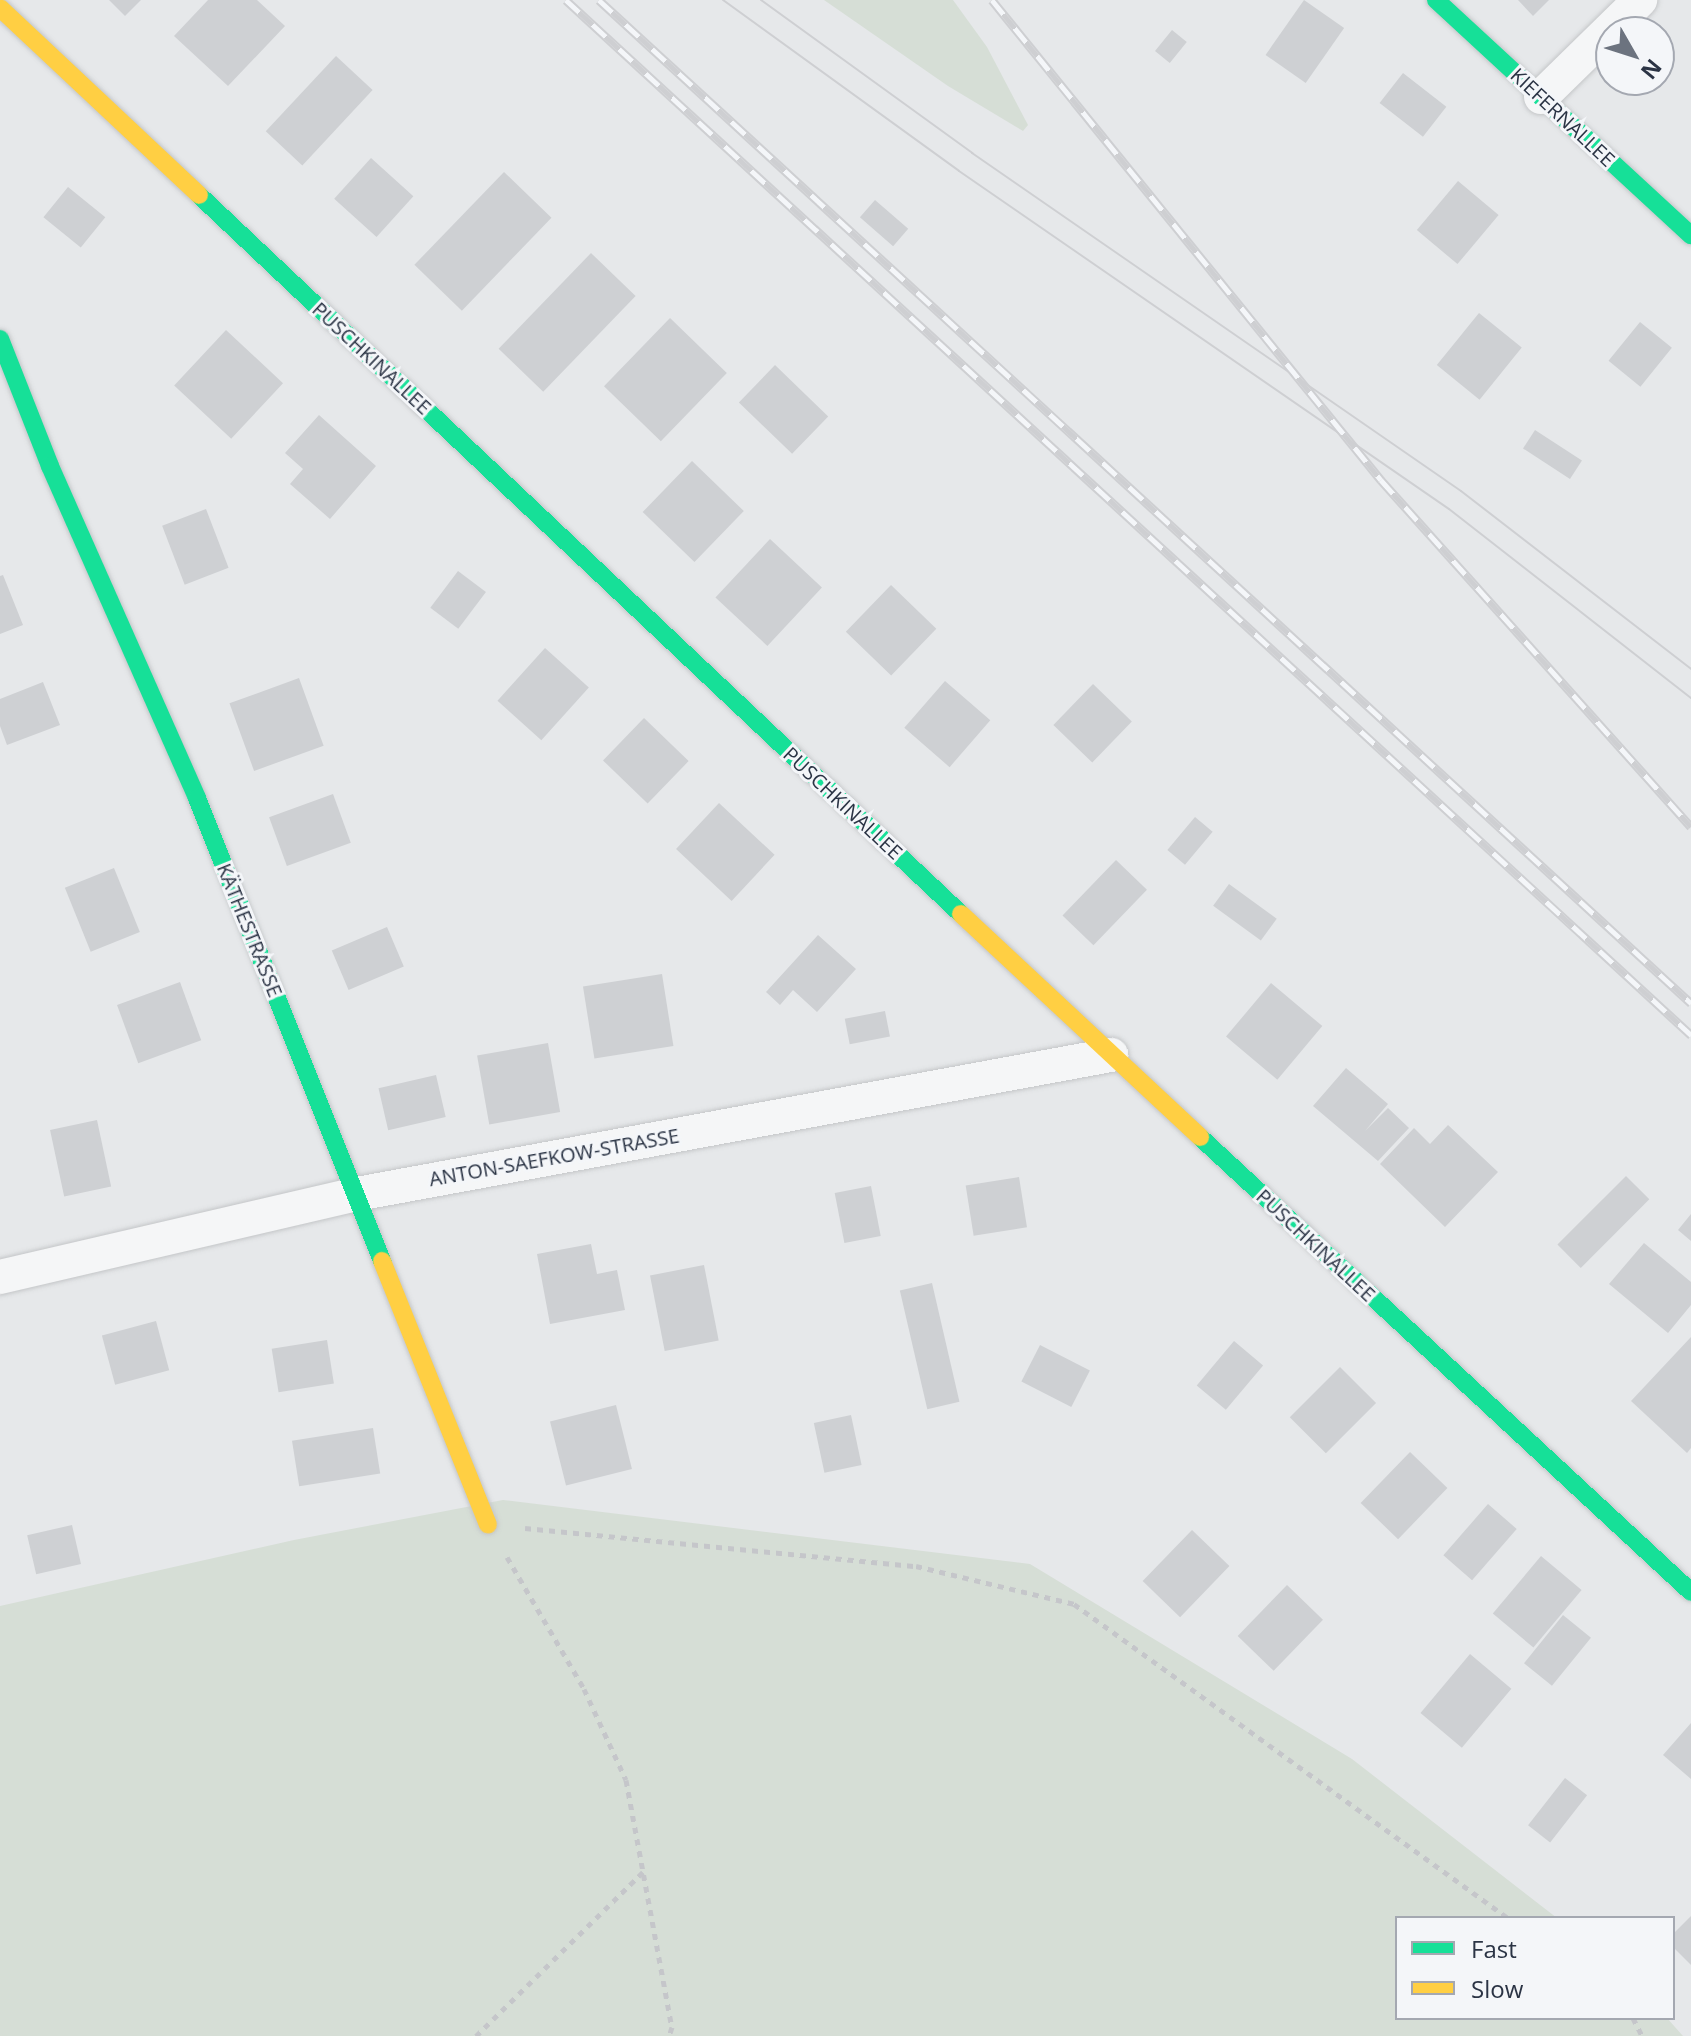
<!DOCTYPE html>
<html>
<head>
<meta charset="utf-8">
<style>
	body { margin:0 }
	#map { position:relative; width:1691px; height:2036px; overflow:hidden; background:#e6e8ea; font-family:"Open Sans",sans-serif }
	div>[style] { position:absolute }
	.green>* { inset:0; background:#d6ded6 }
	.building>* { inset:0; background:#ced0d3; transform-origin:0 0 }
	.path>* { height:5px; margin-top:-2.5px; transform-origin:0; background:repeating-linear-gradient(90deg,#c5c6ca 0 6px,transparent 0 12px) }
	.roads { filter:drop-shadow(0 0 2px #c4c6c8) drop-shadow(0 0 2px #c4c6c8) }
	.street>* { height:34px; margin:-17px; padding:0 17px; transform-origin:17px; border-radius:17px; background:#f5f6f7 }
	.fast>* { height:18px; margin:-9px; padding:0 9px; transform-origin:9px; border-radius:9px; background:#16e098 }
	.slow>* { height:18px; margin:-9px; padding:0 9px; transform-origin:9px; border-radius:9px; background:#ffcf43 }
	.tram>* { height:2px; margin:-1px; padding:0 1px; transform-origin:1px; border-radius:1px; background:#cecfd2 }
	.rail>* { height:9px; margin-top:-4.5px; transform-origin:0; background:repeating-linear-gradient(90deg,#f4f6f9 0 18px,#cecfd2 0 36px); box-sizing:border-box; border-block:2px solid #cecfd2 }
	span { translate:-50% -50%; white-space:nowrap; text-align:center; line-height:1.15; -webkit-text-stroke:6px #f4f6f9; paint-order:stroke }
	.street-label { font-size:20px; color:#2b3445 }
	.legend { position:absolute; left:1395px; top:1916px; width:280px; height:104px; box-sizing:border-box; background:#f4f6f9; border:2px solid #a4a8b1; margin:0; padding:10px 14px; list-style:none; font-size:24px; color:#2b3445 }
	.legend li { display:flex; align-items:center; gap:16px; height:40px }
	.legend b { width:40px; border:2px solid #a4a8b1 }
	.north { position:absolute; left:1595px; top:16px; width:80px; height:80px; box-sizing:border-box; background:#f4f6f9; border:2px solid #a4a8b1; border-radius:50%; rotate:129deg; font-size:22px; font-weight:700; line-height:32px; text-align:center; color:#2b3445 }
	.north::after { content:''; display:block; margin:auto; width:28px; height:36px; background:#6c737f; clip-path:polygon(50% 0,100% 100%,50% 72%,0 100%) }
</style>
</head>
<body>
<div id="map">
	<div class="green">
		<div style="clip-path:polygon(824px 0,953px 0,987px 47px,1028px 125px,1023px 131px,948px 86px)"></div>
		<div style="clip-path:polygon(503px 1500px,1030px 1564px,1352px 1759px,1557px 1918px,1397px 1918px,1397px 2018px,1667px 2018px,1683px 2036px,0 2036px,0 1606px,294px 1540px)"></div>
	</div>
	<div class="building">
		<div style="clip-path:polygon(109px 0,141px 0,125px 16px)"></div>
		<div style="clip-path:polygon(208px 0,257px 0,285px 26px,228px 86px,174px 36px)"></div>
		<div style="left:1304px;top:0;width:49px;height:67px;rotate:35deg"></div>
		<div style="clip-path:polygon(1518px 0,1549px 0,1533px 16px)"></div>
		<div style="left:1172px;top:30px;width:19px;height:27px;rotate:39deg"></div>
		<div style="left:336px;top:56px;width:50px;height:103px;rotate:43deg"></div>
		<div style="left:1403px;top:73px;width:55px;height:38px;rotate:38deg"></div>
		<div style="left:371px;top:158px;width:57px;height:55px;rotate:42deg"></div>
		<div style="left:504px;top:172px;width:66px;height:129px;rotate:44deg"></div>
		<div style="left:1458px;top:181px;width:53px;height:64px;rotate:40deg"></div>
		<div style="left:68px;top:187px;width:48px;height:39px;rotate:39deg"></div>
		<div style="left:875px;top:200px;width:44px;height:23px;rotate:41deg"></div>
		<div style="left:591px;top:253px;width:62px;height:133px;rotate:44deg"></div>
		<div style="left:1479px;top:313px;width:55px;height:67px;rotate:39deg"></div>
		<div style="left:670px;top:318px;width:79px;height:95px;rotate:44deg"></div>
		<div style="left:1640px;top:322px;width:41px;height:50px;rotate:39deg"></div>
		<div style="left:226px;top:330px;width:78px;height:76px;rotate:43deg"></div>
		<div style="left:775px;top:365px;width:74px;height:52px;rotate:44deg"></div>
		<div style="clip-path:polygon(319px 415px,376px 466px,330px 519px,290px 484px,303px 469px,285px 453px)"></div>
		<div style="left:1535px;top:430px;width:56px;height:22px;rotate:33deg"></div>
		<div style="left:692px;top:461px;width:72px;height:71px;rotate:44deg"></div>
		<div style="left:206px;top:509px;width:63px;height:47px;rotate:69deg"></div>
		<div style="left:770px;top:539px;width:71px;height:80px;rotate:43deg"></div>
		<div style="left:458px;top:571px;width:35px;height:46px;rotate:37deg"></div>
		<div style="clip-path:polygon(3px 575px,23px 625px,0 634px,0 576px)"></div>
		<div style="left:891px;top:585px;width:63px;height:65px;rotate:44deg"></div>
		<div style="left:545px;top:648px;width:59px;height:71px;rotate:42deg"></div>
		<div style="left:299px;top:678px;width:72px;height:74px;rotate:70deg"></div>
		<div style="left:945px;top:681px;width:60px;height:62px;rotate:41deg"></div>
		<div style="clip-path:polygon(43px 682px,60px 725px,7px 745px,0 726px,0 699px)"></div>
		<div style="left:1093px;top:684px;width:54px;height:57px;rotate:44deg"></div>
		<div style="left:644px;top:718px;width:62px;height:59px;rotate:44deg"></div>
		<div style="left:333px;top:794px;width:52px;height:68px;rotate:70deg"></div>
		<div style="left:719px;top:803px;width:76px;height:63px;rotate:43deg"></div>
		<div style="left:1195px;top:817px;width:23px;height:43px;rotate:40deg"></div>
		<div style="left:1116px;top:860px;width:43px;height:77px;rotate:44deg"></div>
		<div style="left:114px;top:868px;width:69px;height:53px;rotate:68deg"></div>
		<div style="left:1229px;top:884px;width:59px;height:27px;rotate:36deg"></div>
		<div style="left:387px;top:927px;width:43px;height:60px;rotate:67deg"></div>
		<div style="clip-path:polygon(818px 935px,856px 969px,817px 1012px,793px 990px,780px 1005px,766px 992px)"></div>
		<div style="left:662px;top:974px;width:73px;height:80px;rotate:81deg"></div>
		<div style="left:180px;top:982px;width:62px;height:67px;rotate:70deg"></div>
		<div style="left:1271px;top:983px;width:67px;height:70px;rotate:40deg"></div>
		<div style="left:885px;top:1011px;width:26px;height:41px;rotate:79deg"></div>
		<div style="left:548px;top:1043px;width:70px;height:72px;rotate:80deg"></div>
		<div style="clip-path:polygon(1346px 1068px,1388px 1104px,1365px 1131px,1388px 1108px,1409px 1128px,1378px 1161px,1313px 1106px)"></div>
		<div style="left:436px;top:1075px;width:43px;height:59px;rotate:77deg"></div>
		<div style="left:97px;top:1120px;width:68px;height:48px;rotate:78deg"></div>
		<div style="clip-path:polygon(1448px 1125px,1498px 1172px,1445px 1227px,1380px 1164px,1414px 1128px,1430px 1144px)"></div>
		<div style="left:1626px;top:1176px;width:33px;height:97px;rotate:45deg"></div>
		<div style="left:1019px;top:1177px;width:51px;height:54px;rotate:81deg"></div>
		<div style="left:871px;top:1186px;width:51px;height:37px;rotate:79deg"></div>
		<div style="clip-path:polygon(1691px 1214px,1691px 1241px,1678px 1230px)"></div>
		<div style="clip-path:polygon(1644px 1243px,1691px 1282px,1691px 1305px,1668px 1333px,1609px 1284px)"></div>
		<div style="clip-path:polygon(591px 1244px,597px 1274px,617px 1270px,625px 1310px,550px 1324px,537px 1254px)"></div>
		<div style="left:704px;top:1265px;width:77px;height:55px;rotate:79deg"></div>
		<div style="left:932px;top:1283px;width:122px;height:33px;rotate:77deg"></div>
		<div style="left:156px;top:1321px;width:51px;height:56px;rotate:75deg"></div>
		<div style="clip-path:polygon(1691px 1337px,1691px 1448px,1687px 1453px,1631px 1401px)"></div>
		<div style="left:327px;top:1340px;width:44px;height:56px;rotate:81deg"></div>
		<div style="left:1234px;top:1341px;width:38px;height:58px;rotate:40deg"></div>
		<div style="left:1040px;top:1345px;width:56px;height:41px;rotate:27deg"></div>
		<div style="left:1340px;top:1367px;width:51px;height:71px;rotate:45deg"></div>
		<div style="left:616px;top:1405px;width:66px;height:68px;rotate:76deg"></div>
		<div style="left:851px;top:1415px;width:51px;height:38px;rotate:78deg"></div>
		<div style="left:373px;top:1428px;width:46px;height:82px;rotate:81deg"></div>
		<div style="left:1410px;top:1452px;width:52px;height:71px;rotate:44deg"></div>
		<div style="left:1488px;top:1504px;width:38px;height:68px;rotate:41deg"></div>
		<div style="left:72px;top:1525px;width:40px;height:46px;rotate:77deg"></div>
		<div style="left:1192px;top:1530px;width:52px;height:71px;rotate:44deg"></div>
		<div style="left:1541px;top:1556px;width:53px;height:75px;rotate:40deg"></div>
		<div style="left:1287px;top:1585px;width:50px;height:71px;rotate:44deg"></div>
		<div style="left:1563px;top:1615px;width:36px;height:62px;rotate:39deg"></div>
		<div style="left:1470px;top:1654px;width:54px;height:77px;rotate:40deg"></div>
		<div style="clip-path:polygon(1691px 1723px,1691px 1779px,1663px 1755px)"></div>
		<div style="left:1565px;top:1778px;width:28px;height:60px;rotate:38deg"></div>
		<div style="clip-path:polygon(1691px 1916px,1691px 1965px,1673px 1947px,1673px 1934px)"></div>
	</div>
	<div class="path">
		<div style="left:525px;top:1528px;width:393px;rotate:5.6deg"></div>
		<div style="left:916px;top:1566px;width:163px;rotate:13.5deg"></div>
		<div style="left:1074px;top:1604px;width:536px;rotate:35.89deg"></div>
		<div style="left:507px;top:1557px;width:153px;rotate:59.7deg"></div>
		<div style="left:584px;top:1689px;width:100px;rotate:65.2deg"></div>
		<div style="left:626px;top:1780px;width:251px;rotate:79.5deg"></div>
		<div style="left:672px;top:2027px;width:9px;rotate:108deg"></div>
		<div style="left:1633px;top:2018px;width:20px;rotate:63deg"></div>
		<div style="left:476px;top:2036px;width:234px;rotate:-44.5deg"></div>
	</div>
	<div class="roads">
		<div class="street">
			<div style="left:1541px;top:97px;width:139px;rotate:-44.4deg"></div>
			<div style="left:0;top:1277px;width:367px;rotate:-13.1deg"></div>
			<div style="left:357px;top:1194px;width:767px;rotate:-10.45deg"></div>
		</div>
		<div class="fast">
			<div style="left:1436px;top:0;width:347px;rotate:42.7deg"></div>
			<div style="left:199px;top:195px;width:1048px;rotate:43.34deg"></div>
			<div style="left:0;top:339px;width:136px;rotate:68.5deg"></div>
			<div style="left:50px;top:466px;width:363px;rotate:66.1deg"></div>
			<div style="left:197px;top:798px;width:499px;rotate:68.2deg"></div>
			<div style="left:1200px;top:1137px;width:669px;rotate:42.82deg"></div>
		</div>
		<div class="slow">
			<div style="left:0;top:8px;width:273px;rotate:43.2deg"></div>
			<div style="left:961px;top:914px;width:327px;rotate:43deg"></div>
			<div style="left:382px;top:1261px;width:284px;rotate:68.1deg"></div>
		</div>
	</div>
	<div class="tram">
		<div style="left:723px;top:0;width:291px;rotate:35.9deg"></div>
		<div style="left:959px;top:171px;width:595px;rotate:34.6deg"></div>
		<div style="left:1449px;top:509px;width:307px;rotate:38deg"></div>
		<div style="left:761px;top:0;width:261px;rotate:35.9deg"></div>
		<div style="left:972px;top:153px;width:594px;rotate:34.65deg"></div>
		<div style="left:1461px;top:491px;width:291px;rotate:37.7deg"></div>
	</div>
	<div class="rail">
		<div style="left:566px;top:0;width:1529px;rotate:42.61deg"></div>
		<div style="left:599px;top:0;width:1483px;rotate:42.57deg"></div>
		<div style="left:992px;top:0;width:618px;rotate:50.98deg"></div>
		<div style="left:1381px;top:480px;width:465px;rotate:48.2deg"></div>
	</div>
	<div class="street-label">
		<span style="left:1563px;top:117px;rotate:43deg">KIEFERNALLEE</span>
		<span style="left:372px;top:358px;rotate:43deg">PUSCHKINALLEE</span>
		<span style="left:843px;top:803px;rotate:43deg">PUSCHKINALLEE</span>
		<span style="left:250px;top:930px;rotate:68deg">KÄTHESTRASSE</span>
		<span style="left:554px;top:1157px;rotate:-10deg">ANTON-SAEFKOW-STRASSE</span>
		<span style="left:1316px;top:1245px;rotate:43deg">PUSCHKINALLEE</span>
	</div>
	<ul class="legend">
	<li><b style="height:10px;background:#16e098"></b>Fast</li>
	<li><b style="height:10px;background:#ffcf43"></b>Slow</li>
	</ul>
	<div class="north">N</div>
</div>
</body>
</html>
